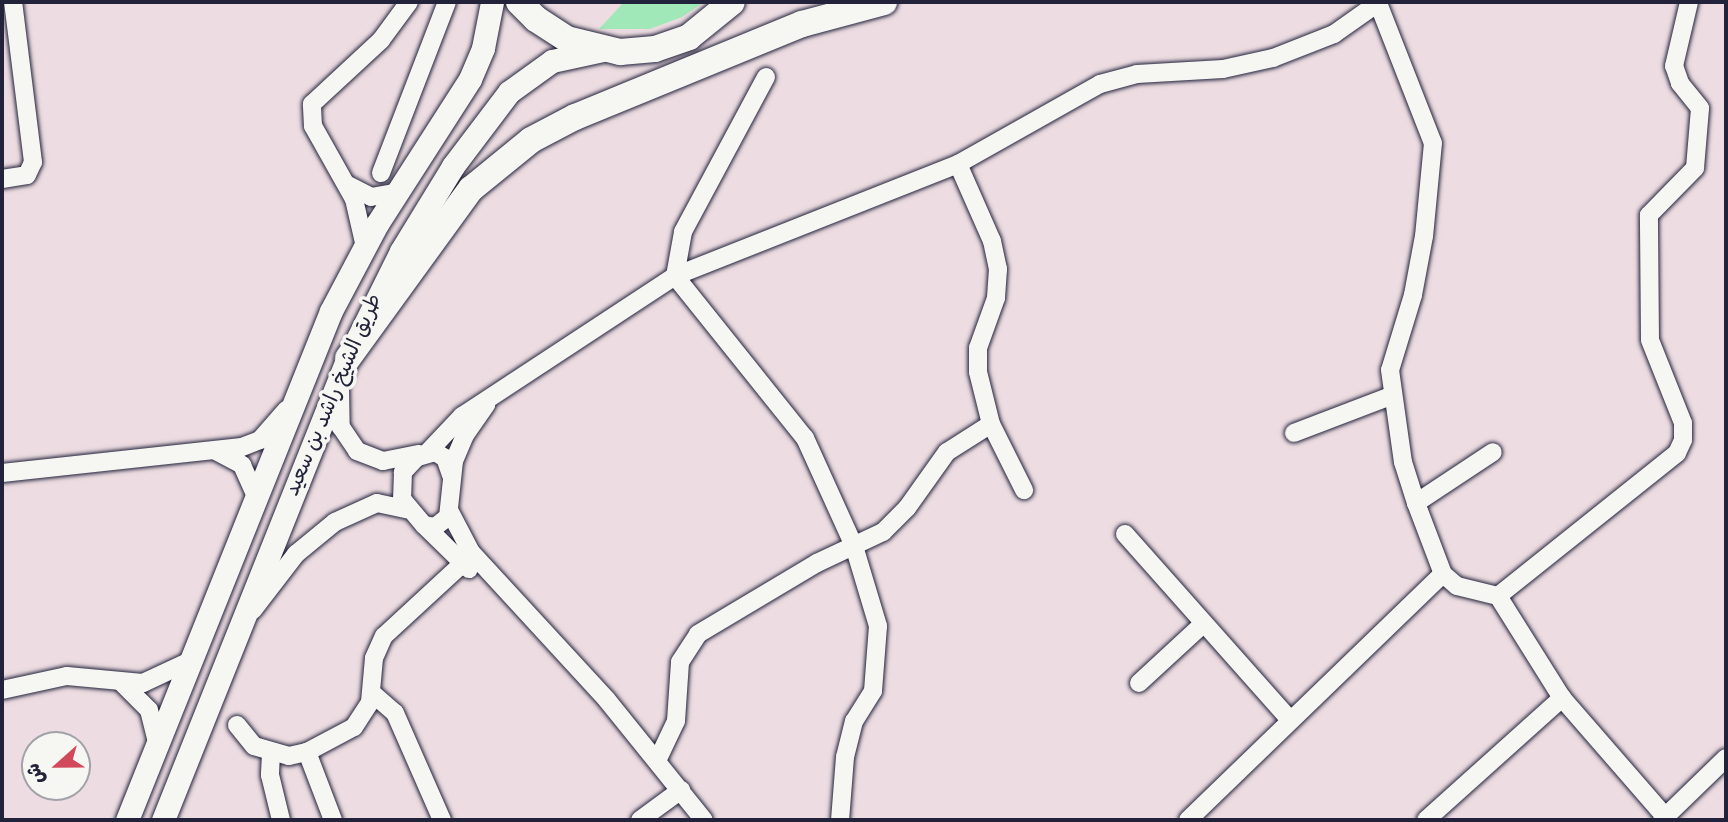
<!DOCTYPE html>
<html>
<head>
<meta charset="utf-8">
<style>
	body { margin:0 }
	#map { position:relative; width:1728px; height:822px; overflow:hidden; background:#eddde2; font-family:"Gochi Hand","Playpen Sans Arabic",sans-serif }
	div>[style] { position:absolute }
	.green>* { inset:0; background:#a0e8b7 }
	.roads { filter:drop-shadow(0 0 2px #22223b) drop-shadow(0 0 2px #22223b) }
	.minor>* { height:18px; margin:-9px; padding:0 9px; transform-origin:9px; border-radius:9px; background:#f6f6f2 }
	.major>* { height:23px; margin:-11.5px; padding:0 11.5px; transform-origin:11.5px; border-radius:11.5px; background:#f6f6f2 }
	.highway>* { height:26px; margin:-13px; padding:0 13px; transform-origin:13px; border-radius:13px; background:#f6f6f2 }
	span { translate:-50% -50%; white-space:nowrap; text-align:center; line-height:1.15; -webkit-text-stroke:7px #f6f6f2; paint-order:stroke }
	.street-label { font-size:21px; color:#22223b }
	.frame { position:absolute; inset:0; border:4px solid #22223b; pointer-events:none }
	.north { position:absolute; left:21px; top:731px; width:70px; height:70px; box-sizing:border-box; background:#f6f6f2; border:2px solid #a1a1a9; border-radius:50%; rotate:249deg; font-size:19px; font-weight:700; line-height:28px; text-align:center; color:#22223b }
	.north::after { content:''; display:block; margin:auto; width:24px; height:32px; background:#d1495b; clip-path:polygon(50% 0,100% 100%,50% 72%,0 100%) }
</style>
</head>
<body>
<div id="map">
	<div class="green">
		<div style="clip-path:polygon(624px 2px,704px 2px,682px 17px,650px 29px,599px 29px)"></div>
	</div>
	<div class="roads">
		<div class="minor">
			<div style="left:766px;top:77px;width:176px;rotate:118.2deg"></div>
			<div style="left:683px;top:232px;width:45px;rotate:100.3deg"></div>
			<div style="left:675px;top:276px;width:208px;rotate:51.3deg"></div>
			<div style="left:805px;top:438px;width:119px;rotate:65.6deg"></div>
			<div style="left:854px;top:546px;width:84px;rotate:73.3deg"></div>
			<div style="left:878px;top:626px;width:65px;rotate:94.4deg"></div>
			<div style="left:873px;top:691px;width:36px;rotate:122deg"></div>
			<div style="left:854px;top:721px;width:37px;rotate:104deg"></div>
			<div style="left:845px;top:757px;width:63px;rotate:94.5deg"></div>
			<div style="left:958px;top:164px;width:84px;rotate:66.2deg"></div>
			<div style="left:992px;top:241px;width:29px;rotate:78deg"></div>
			<div style="left:998px;top:269px;width:29px;rotate:94deg"></div>
			<div style="left:996px;top:298px;width:53px;rotate:109.8deg"></div>
			<div style="left:978px;top:348px;width:24px;rotate:90deg"></div>
			<div style="left:978px;top:372px;width:54px;rotate:76deg"></div>
			<div style="left:991px;top:424px;width:74px;rotate:63.4deg"></div>
			<div style="left:381px;top:173px;width:183px;rotate:-68.9deg"></div>
			<div style="left:2px;top:179px;width:25px;rotate:-9deg"></div>
			<div style="left:27px;top:175px;width:14px;rotate:-65deg"></div>
			<div style="left:33px;top:162px;width:161px;rotate:-97.1deg"></div>
			<div style="left:346px;top:184px;width:28px;rotate:27deg"></div>
			<div style="left:371px;top:197px;width:27px;rotate:-10deg"></div>
			<div style="left:365px;top:247px;width:49px;rotate:-102.9deg"></div>
			<div style="left:354px;top:199px;width:84px;rotate:-119.3deg"></div>
			<div style="left:313px;top:126px;width:22px;rotate:-93deg"></div>
			<div style="left:312px;top:104px;width:94px;rotate:-42.8deg"></div>
			<div style="left:381px;top:40px;width:47px;rotate:-53.6deg"></div>
			<div style="left:340px;top:388px;width:39px;rotate:89deg"></div>
			<div style="left:341px;top:427px;width:29px;rotate:56deg"></div>
			<div style="left:357px;top:451px;width:28px;rotate:21deg"></div>
			<div style="left:383px;top:461px;width:37px;rotate:-11deg"></div>
			<div style="left:1294px;top:433px;width:104px;rotate:-20.9deg"></div>
			<div style="left:216px;top:451px;width:30px;rotate:28deg"></div>
			<div style="left:242px;top:465px;width:36px;rotate:66deg"></div>
			<div style="left:428px;top:452px;width:50px;rotate:-46.6deg"></div>
			<div style="left:462px;top:416px;width:255px;rotate:-33.3deg"></div>
			<div style="left:675px;top:276px;width:304px;rotate:-21.6deg"></div>
			<div style="left:958px;top:164px;width:163px;rotate:-29.4deg"></div>
			<div style="left:1100px;top:84px;width:38px;rotate:-15deg"></div>
			<div style="left:1137px;top:74px;width:86px;rotate:-3.3deg"></div>
			<div style="left:1223px;top:69px;width:51px;rotate:-12.4deg"></div>
			<div style="left:1273px;top:58px;width:66px;rotate:-21.5deg"></div>
			<div style="left:1334px;top:34px;width:54px;rotate:-35.2deg"></div>
			<div style="left:1378px;top:3px;width:150px;rotate:68.6deg"></div>
			<div style="left:1433px;top:143px;width:93px;rotate:95.5deg"></div>
			<div style="left:1424px;top:236px;width:60px;rotate:100.6deg"></div>
			<div style="left:1413px;top:295px;width:78px;rotate:107deg"></div>
			<div style="left:1390px;top:370px;width:93px;rotate:82deg"></div>
			<div style="left:1403px;top:462px;width:43px;rotate:72.4deg"></div>
			<div style="left:1416px;top:503px;width:76px;rotate:69.2deg"></div>
			<div style="left:1443px;top:574px;width:18px;rotate:41deg"></div>
			<div style="left:1457px;top:586px;width:42px;rotate:13.7deg"></div>
			<div style="left:1498px;top:596px;width:120px;rotate:57.9deg"></div>
			<div style="left:1562px;top:698px;width:162px;rotate:49deg"></div>
			<div style="left:2px;top:473px;width:241px;rotate:-6.2deg"></div>
			<div style="left:242px;top:447px;width:19px;rotate:-21deg"></div>
			<div style="left:260px;top:440px;width:40px;rotate:-49deg"></div>
			<div style="left:451px;top:475px;width:18px;rotate:-109deg"></div>
			<div style="left:445px;top:458px;width:12px;rotate:-149deg"></div>
			<div style="left:435px;top:452px;width:19px;rotate:164deg"></div>
			<div style="left:417px;top:457px;width:21px;rotate:133deg"></div>
			<div style="left:403px;top:472px;width:27px;rotate:92deg"></div>
			<div style="left:402px;top:499px;width:34px;rotate:50deg"></div>
			<div style="left:424px;top:525px;width:11px;rotate:10deg"></div>
			<div style="left:435px;top:527px;width:16px;rotate:-38deg"></div>
			<div style="left:448px;top:517px;width:56px;rotate:-83.9deg"></div>
			<div style="left:454px;top:461px;width:28px;rotate:-67deg"></div>
			<div style="left:465px;top:435px;width:37px;rotate:-55deg"></div>
			<div style="left:1416px;top:503px;width:92px;rotate:-33.5deg"></div>
			<div style="left:450px;top:512px;width:45px;rotate:62.3deg"></div>
			<div style="left:471px;top:552px;width:201px;rotate:47.4deg"></div>
			<div style="left:607px;top:700px;width:154px;rotate:51.1deg"></div>
			<div style="left:424px;top:525px;width:63px;rotate:44.4deg"></div>
			<div style="left:1125px;top:534px;width:249px;rotate:48.4deg"></div>
			<div style="left:1498px;top:596px;width:229px;rotate:-38.6deg"></div>
			<div style="left:1677px;top:453px;width:14px;rotate:-65deg"></div>
			<div style="left:1683px;top:440px;width:17px;rotate:-90deg"></div>
			<div style="left:1683px;top:423px;width:89px;rotate:-111.7deg"></div>
			<div style="left:1650px;top:340px;width:125px;rotate:-90.5deg"></div>
			<div style="left:1649px;top:215px;width:66px;rotate:-45.6deg"></div>
			<div style="left:1695px;top:168px;width:60px;rotate:-85.2deg"></div>
			<div style="left:1700px;top:108px;width:32px;rotate:-129deg"></div>
			<div style="left:1680px;top:83px;width:18px;rotate:-109deg"></div>
			<div style="left:1674px;top:66px;width:66px;rotate:-76.8deg"></div>
			<div style="left:253px;top:610px;width:71px;rotate:-52.5deg"></div>
			<div style="left:296px;top:554px;width:50px;rotate:-39.4deg"></div>
			<div style="left:335px;top:522px;width:46px;rotate:-24.3deg"></div>
			<div style="left:377px;top:503px;width:30px;rotate:12deg"></div>
			<div style="left:122px;top:683px;width:38px;rotate:45deg"></div>
			<div style="left:149px;top:710px;width:37px;rotate:76deg"></div>
			<div style="left:1139px;top:683px;width:88px;rotate:-42.7deg"></div>
			<div style="left:2px;top:690px;width:66px;rotate:-12.2deg"></div>
			<div style="left:67px;top:676px;width:76px;rotate:5.3deg"></div>
			<div style="left:143px;top:683px;width:54px;rotate:-25.1deg"></div>
			<div style="left:372px;top:693px;width:30px;rotate:41deg"></div>
			<div style="left:395px;top:713px;width:117px;rotate:66.3deg"></div>
			<div style="left:237px;top:725px;width:27px;rotate:51deg"></div>
			<div style="left:254px;top:746px;width:36px;rotate:16deg"></div>
			<div style="left:289px;top:756px;width:18px;rotate:-13deg"></div>
			<div style="left:307px;top:752px;width:53px;rotate:-28deg"></div>
			<div style="left:354px;top:727px;width:30px;rotate:-57deg"></div>
			<div style="left:370px;top:702px;width:44px;rotate:-84.8deg"></div>
			<div style="left:374px;top:658px;width:24px;rotate:-66deg"></div>
			<div style="left:384px;top:636px;width:106px;rotate:-42.7deg"></div>
			<div style="left:307px;top:752px;width:73px;rotate:69.1deg"></div>
			<div style="left:271px;top:754px;width:21px;rotate:93deg"></div>
			<div style="left:270px;top:775px;width:46px;rotate:76.3deg"></div>
			<div style="left:657px;top:761px;width:44px;rotate:-64.6deg"></div>
			<div style="left:676px;top:721px;width:59px;rotate:-86.1deg"></div>
			<div style="left:680px;top:662px;width:33px;rotate:-57deg"></div>
			<div style="left:698px;top:634px;width:139px;rotate:-30.8deg"></div>
			<div style="left:817px;top:563px;width:73px;rotate:-25.2deg"></div>
			<div style="left:883px;top:532px;width:34px;rotate:-45deg"></div>
			<div style="left:907px;top:508px;width:69px;rotate:-54.5deg"></div>
			<div style="left:947px;top:452px;width:52px;rotate:-32.5deg"></div>
			<div style="left:640px;top:820px;width:51px;rotate:-36.2deg"></div>
			<div style="left:1188px;top:820px;width:354px;rotate:-44deg"></div>
			<div style="left:1426px;top:820px;width:183px;rotate:-41.9deg"></div>
			<div style="left:1662px;top:820px;width:89px;rotate:-44.1deg"></div>
		</div>
		<div class="major">
			<div style="left:127px;top:820px;width:548px;rotate:-68.16deg"></div>
			<div style="left:331px;top:311px;width:98px;rotate:-62.1deg"></div>
			<div style="left:377px;top:224px;width:172px;rotate:-57.3deg"></div>
			<div style="left:470px;top:79px;width:34px;rotate:-67deg"></div>
			<div style="left:483px;top:48px;width:47px;rotate:-78.9deg"></div>
			<div style="left:163px;top:820px;width:498px;rotate:-68.2deg"></div>
			<div style="left:348px;top:358px;width:119px;rotate:-63.6deg"></div>
			<div style="left:401px;top:251px;width:100px;rotate:-58.5deg"></div>
			<div style="left:453px;top:166px;width:93px;rotate:-52.9deg"></div>
			<div style="left:509px;top:92px;width:53px;rotate:-35.8deg"></div>
			<div style="left:552px;top:61px;width:52px;rotate:-12.2deg"></div>
		</div>
		<div class="highway">
			<div style="left:519px;top:2px;width:24px;rotate:45deg"></div>
			<div style="left:536px;top:19px;width:37px;rotate:33deg"></div>
			<div style="left:567px;top:39px;width:55px;rotate:13.8deg"></div>
			<div style="left:620px;top:52px;width:35px;rotate:-5deg"></div>
			<div style="left:655px;top:49px;width:36px;rotate:-19deg"></div>
			<div style="left:689px;top:37px;width:55px;rotate:-39.1deg"></div>
			<div style="left:348px;top:358px;width:209px;rotate:-54deg"></div>
			<div style="left:471px;top:189px;width:77px;rotate:-39.2deg"></div>
			<div style="left:531px;top:140px;width:50px;rotate:-27.6deg"></div>
			<div style="left:575px;top:117px;width:245px;rotate:-22.3deg"></div>
			<div style="left:802px;top:24px;width:85px;rotate:-15deg"></div>
		</div>
	</div>
	<div class="street-label">
		<span style="left:336px;top:396px;rotate:-67deg">طريق الشيخ راشد بن سعيد</span>
	</div>
	<div class="frame"></div>
	<div class="north">ش</div>
</div>
</body>
</html>
